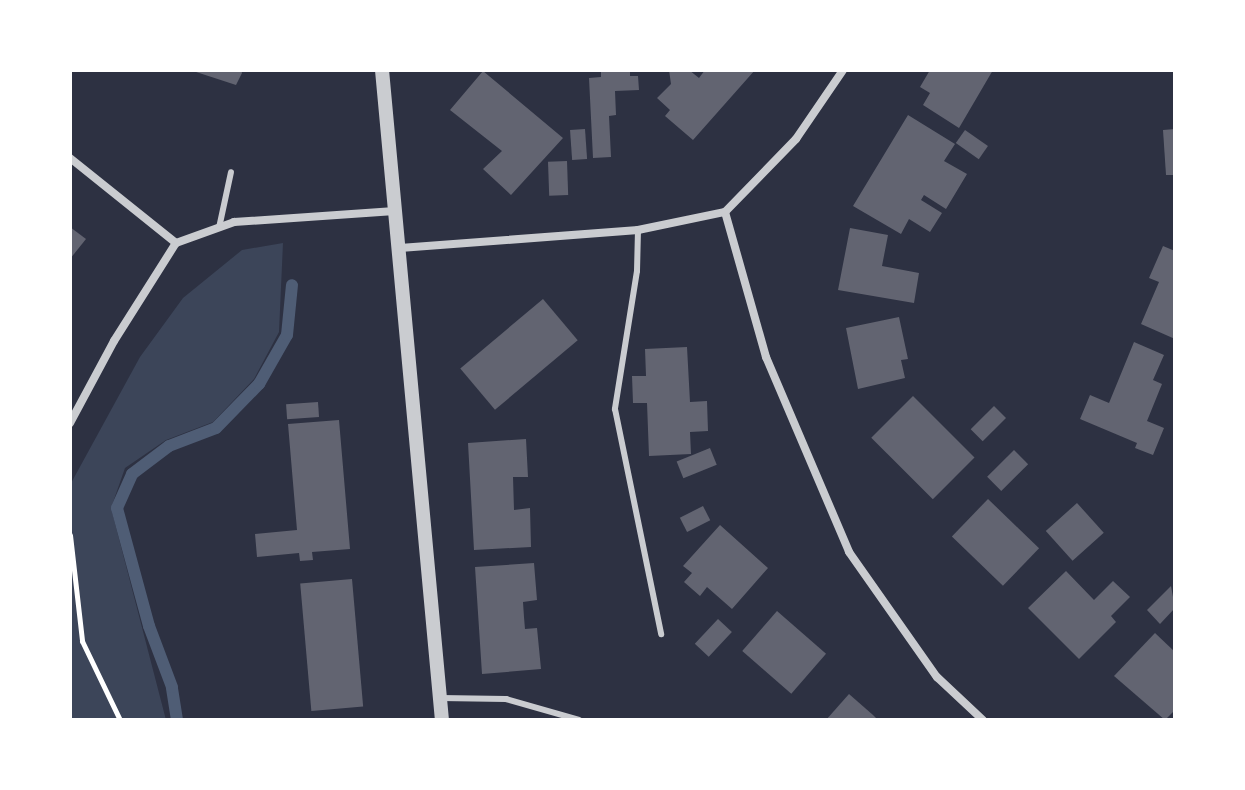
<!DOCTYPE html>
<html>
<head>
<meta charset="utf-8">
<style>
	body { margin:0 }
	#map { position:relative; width:1245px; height:790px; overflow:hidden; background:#2d3142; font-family:"Alegreya Sans",sans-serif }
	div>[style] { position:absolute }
	.green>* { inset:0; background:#3c4559 }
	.stream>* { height:12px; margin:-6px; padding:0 6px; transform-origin:6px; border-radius:6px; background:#4f5d75 }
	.building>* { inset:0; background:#626471; transform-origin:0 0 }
	.path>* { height:5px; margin:-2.5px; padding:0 2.5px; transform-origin:2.5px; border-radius:2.5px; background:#fff }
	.service>* { height:6px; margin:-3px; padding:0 3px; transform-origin:3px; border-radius:3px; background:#caccd0 }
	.minor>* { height:8px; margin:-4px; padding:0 4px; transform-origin:4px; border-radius:4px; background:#caccd0 }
	.tertiary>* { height:14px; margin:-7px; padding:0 7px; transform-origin:7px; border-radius:7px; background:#caccd0 }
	span { translate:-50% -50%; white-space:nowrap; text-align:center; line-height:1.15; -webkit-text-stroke:7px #fff; paint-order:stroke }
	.frame { position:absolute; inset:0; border:72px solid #fff; pointer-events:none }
</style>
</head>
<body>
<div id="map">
	<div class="green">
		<div style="clip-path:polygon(283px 243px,279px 332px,254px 379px,213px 422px,166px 440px,125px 468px,111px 508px,166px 720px,70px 720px,70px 485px,140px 357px,183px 298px,242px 250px)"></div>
	</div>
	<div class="stream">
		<div style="left:177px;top:720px;width:33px;rotate:-99deg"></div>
		<div style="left:172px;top:687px;width:65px;rotate:-110.7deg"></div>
		<div style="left:149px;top:626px;width:122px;rotate:-105.2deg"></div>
		<div style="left:117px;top:508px;width:37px;rotate:-66deg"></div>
		<div style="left:132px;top:474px;width:46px;rotate:-37.1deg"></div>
		<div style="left:169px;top:446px;width:50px;rotate:-21deg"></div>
		<div style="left:216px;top:428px;width:62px;rotate:-45.7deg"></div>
		<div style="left:259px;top:384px;width:56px;rotate:-60.3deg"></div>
		<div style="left:287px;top:335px;width:50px;rotate:-84.3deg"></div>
	</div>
	<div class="building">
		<div style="clip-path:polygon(190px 70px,241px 70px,242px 73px,236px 85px)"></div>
		<div style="clip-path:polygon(601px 70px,630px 70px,630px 76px,638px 76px,639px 90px,615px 91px,616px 115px,609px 116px,611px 157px,593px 158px,589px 78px,601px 77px)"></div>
		<div style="clip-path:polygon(669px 70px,689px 70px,699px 78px,705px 70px,755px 70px,693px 140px,665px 116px,670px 110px,657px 98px,671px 84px)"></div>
		<div style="clip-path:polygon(930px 70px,993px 70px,959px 128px,923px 105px,930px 93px,920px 87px)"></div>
		<div style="clip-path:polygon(483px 71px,563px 138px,511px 195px,483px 169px,502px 151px,450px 110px)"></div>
		<div style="clip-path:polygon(908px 115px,955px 144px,944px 161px,967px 174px,946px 209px,924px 195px,921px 200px,942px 213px,930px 232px,909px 219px,901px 234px,853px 206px)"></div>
		<div style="left:585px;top:129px;width:30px;height:15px;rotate:86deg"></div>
		<div style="clip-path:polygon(1175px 129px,1175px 175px,1166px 175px,1163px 130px)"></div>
		<div style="left:965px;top:130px;width:28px;height:16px;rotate:35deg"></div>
		<div style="left:567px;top:161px;width:34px;height:19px;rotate:88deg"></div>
		<div style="clip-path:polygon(70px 227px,86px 239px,70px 259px)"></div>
		<div style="clip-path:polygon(850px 228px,888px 235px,882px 266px,919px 273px,914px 303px,838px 290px)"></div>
		<div style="clip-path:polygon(1163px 246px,1175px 251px,1175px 339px,1141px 324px,1159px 282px,1149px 278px)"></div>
		<div style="left:543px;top:299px;width:54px;height:108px;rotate:50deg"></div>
		<div style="clip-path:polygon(899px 317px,908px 359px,901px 360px,905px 378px,858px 389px,846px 328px)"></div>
		<div style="clip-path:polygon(1134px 342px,1164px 355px,1153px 380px,1162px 384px,1147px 421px,1164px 428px,1153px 455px,1135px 448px,1137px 443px,1080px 419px,1090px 395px,1109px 403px)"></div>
		<div style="clip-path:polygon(687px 347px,690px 402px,707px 401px,708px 431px,690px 432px,691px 454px,649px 456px,647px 403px,633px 403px,632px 376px,646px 376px,645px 349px)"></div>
		<div style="left:913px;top:396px;width:87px;height:59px;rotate:45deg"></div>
		<div style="left:318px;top:402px;width:15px;height:32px;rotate:86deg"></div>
		<div style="left:994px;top:406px;width:17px;height:33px;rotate:45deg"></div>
		<div style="clip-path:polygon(339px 420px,350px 549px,312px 552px,313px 560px,300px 561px,299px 553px,257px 557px,255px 534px,297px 530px,288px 424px)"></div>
		<div style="clip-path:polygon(526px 439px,528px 477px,513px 477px,514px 510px,530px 508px,531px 547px,474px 550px,468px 443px)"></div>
		<div style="left:710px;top:448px;width:18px;height:36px;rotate:68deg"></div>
		<div style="left:1014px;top:450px;width:20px;height:38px;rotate:45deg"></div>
		<div style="left:988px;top:499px;width:71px;height:52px;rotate:44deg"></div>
		<div style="left:1077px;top:503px;width:40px;height:42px;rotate:48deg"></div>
		<div style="left:703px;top:506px;width:16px;height:26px;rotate:63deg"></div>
		<div style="clip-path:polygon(720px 525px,768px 568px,732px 609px,707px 587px,700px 596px,684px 582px,692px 573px,683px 566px)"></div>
		<div style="clip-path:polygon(534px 563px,537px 600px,523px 602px,524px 617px,525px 629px,537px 628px,541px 669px,482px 674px,475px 567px)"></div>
		<div style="clip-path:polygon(1066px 571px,1094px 600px,1113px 581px,1130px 597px,1111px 616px,1116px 622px,1079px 659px,1028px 608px)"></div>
		<div style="left:352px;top:579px;width:128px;height:52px;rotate:85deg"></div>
		<div style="clip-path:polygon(1171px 586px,1175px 608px,1160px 624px,1147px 610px)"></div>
		<div style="left:777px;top:611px;width:65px;height:53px;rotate:41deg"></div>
		<div style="left:718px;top:619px;width:19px;height:34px;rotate:43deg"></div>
		<div style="clip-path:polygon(1155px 633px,1175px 652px,1175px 710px,1165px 720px,1114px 676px)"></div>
		<div style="clip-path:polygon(849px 694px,873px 715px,878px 720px,826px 720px)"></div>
	</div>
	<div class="path">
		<div style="left:70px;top:535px;width:107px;rotate:83.5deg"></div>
		<div style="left:82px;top:641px;width:88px;rotate:64.3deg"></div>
	</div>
	<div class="service">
		<div style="left:219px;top:228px;width:57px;rotate:-77.9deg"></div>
		<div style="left:638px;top:230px;width:41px;rotate:91.4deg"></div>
		<div style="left:637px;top:271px;width:140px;rotate:99.1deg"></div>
		<div style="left:615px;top:409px;width:230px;rotate:78.4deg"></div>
		<div style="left:441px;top:698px;width:65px;rotate:0.9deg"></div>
		<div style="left:506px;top:699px;width:76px;rotate:16deg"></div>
	</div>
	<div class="minor">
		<div style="left:70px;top:158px;width:136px;rotate:38.7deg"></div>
		<div style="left:725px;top:212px;width:151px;rotate:74.2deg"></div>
		<div style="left:766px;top:357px;width:212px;rotate:66.9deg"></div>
		<div style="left:849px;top:552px;width:153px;rotate:54.9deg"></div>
		<div style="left:937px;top:677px;width:63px;rotate:43.1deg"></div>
		<div style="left:400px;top:248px;width:239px;rotate:-4.3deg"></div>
		<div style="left:638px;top:230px;width:89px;rotate:-11.7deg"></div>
		<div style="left:725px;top:212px;width:102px;rotate:-45.8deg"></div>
		<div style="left:796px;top:139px;width:83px;rotate:-55.7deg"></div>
		<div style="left:70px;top:423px;width:93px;rotate:-61.8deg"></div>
		<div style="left:114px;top:341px;width:116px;rotate:-57.7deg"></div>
		<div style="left:176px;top:243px;width:62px;rotate:-19.9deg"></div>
		<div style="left:234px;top:222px;width:161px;rotate:-3.9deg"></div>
	</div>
	<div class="tertiary">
		<div style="left:382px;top:70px;width:653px;rotate:84.73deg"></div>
	</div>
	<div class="frame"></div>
</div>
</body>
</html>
